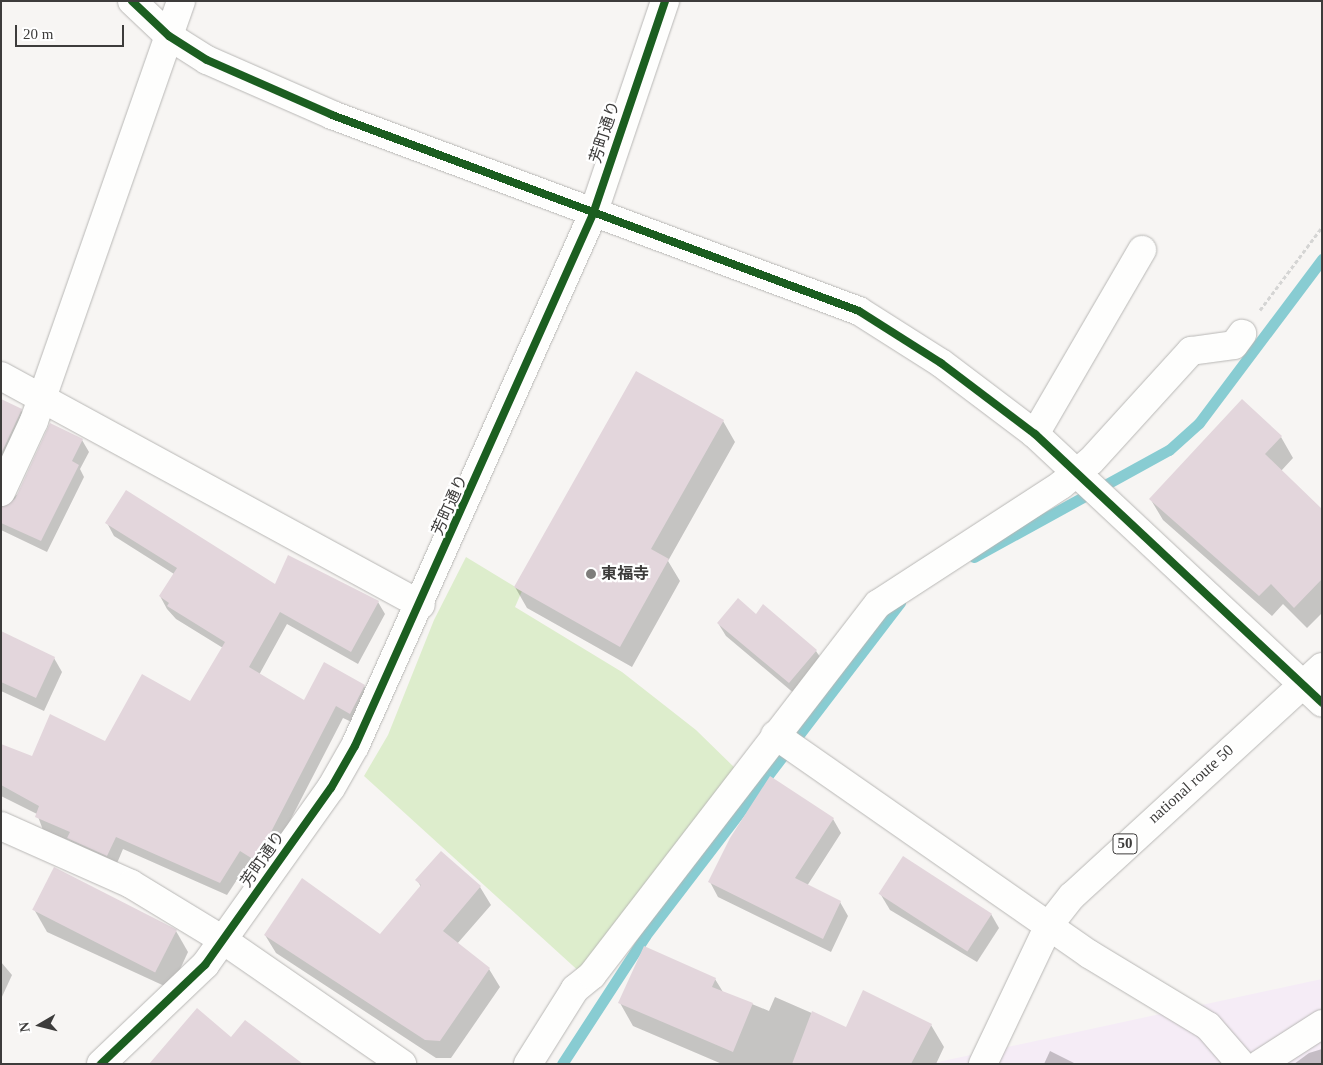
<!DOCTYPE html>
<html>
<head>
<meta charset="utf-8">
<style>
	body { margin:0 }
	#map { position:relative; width:1323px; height:1065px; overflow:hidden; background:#f7f5f3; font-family:"Times New Roman","Noto Sans JP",serif }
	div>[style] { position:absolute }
	.commercial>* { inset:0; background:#f5ecf6 }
	.green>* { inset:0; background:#ddedcc }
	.shadow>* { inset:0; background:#0003 }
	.stream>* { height:11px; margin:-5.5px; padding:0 5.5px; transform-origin:5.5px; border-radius:5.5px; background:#88ccd2 }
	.building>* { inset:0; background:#e3d6dc; transform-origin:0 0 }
	.path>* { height:3px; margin-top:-1.5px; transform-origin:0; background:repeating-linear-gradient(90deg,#d5d5d4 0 4px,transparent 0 6.5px) }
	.roads { filter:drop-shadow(0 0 1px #b8b7b5) drop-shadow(0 0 1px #b8b7b5) }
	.minor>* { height:28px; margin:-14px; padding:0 14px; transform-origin:14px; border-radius:14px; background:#fefefd }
	.highway>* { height:28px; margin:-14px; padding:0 14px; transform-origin:14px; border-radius:14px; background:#fefefd }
	.cycleway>* { height:8px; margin:-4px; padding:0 4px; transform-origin:4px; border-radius:4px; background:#1b5e20 }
	.dots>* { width:14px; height:14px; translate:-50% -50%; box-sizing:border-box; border:2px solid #fff; border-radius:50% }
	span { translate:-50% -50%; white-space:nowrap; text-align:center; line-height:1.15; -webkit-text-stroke:4.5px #fff; paint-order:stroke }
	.shield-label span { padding:1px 4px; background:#fff; border:1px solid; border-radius:4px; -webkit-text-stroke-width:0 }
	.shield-label { font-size:15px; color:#3d3c3b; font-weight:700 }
	.street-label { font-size:16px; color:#3d3c3b }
	.poi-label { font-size:16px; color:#3d3c3b; font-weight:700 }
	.left { translate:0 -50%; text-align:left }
	.frame { position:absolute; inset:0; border:2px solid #3d3c3b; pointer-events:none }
	.north { position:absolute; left:15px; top:1000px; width:50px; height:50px; -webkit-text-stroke:4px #fff; paint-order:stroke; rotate:262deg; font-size:14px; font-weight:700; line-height:20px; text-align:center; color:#3d3c3b }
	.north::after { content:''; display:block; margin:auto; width:18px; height:22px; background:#3d3c3b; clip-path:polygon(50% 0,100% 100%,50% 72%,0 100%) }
	.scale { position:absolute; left:15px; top:25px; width:109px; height:22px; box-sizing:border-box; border:2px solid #3d3c3b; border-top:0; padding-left:6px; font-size:15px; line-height:18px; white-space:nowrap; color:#3d3c3b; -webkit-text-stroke:4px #fff; paint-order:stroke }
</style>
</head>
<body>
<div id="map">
	<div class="commercial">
		<div style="clip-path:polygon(1322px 979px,1322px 1064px,929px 1064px)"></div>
	</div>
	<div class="green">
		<div style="clip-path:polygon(466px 557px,522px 591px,515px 607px,622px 672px,696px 730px,738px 771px,583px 975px,364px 776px,388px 735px,434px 620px)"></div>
	</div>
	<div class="shadow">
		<div style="clip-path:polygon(1px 401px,21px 410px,27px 421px,1px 479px)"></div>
		<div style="clip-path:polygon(723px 421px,735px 442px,668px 561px,680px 581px,632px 667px,527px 608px,515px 587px)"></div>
		<div style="clip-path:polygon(1281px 437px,1293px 458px,1281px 471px,1322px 511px,1322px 613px,1307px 628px,1283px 604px,1272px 616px,1163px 520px,1151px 500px)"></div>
		<div style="clip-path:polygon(82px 440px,89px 452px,80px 469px,84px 477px,47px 552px,1px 530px,1px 508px)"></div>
		<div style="clip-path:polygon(107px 523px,276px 586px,378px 602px,385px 614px,358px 664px,287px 624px,259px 675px,304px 702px,364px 686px,372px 699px,358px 725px,343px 718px,263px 873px,248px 863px,227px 895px,123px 849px,115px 868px,76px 851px,70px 841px,43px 830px,37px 814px,1px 796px,1px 745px,32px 758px,106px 743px,190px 703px,223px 648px,176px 619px,167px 609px,160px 596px,174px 574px,114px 536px)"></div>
		<div style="clip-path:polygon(756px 616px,816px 651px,824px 663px,796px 695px,726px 636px,718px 623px)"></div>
		<div style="clip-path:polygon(1px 634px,54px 658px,62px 672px,44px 711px,1px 691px)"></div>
		<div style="clip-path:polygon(833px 819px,841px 833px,807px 886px,840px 902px,848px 916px,831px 952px,718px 897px,710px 882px)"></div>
		<div style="clip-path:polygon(441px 852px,480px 887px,491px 905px,457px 944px,489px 969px,500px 987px,451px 1058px,436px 1058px,276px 953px,265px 935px,380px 936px,421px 887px,417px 880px)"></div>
		<div style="clip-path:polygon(881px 895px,991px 914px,999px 928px,977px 962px,890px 910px)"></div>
		<div style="clip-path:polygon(35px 911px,176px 931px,188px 952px,171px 989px,47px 932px)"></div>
		<div style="clip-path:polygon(1px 962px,12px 975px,1px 999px)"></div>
		<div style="clip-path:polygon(715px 979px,723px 992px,769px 1011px,775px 997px,846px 1028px,931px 1025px,944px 1047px,936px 1064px,722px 1064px,633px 1026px,620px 1003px)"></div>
		<div style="clip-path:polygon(1322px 1049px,1322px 1064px,1294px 1064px,1309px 1053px)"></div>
		<div style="clip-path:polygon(1050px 1051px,1076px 1064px,1044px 1064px)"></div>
	</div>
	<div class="stream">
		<div style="left:974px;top:557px;width:222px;rotate:-28.8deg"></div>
		<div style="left:1169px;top:450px;width:40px;rotate:-42deg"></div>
		<div style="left:1199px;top:423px;width:205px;rotate:-53.1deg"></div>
		<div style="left:562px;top:1064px;width:153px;rotate:-57deg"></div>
		<div style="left:645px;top:936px;width:420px;rotate:-52.6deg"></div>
	</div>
	<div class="building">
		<div style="clip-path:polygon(636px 371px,724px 420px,651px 549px,669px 559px,620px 647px,514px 587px)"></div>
		<div style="clip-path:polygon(1px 399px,22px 409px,1px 454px)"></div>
		<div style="clip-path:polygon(1242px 399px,1282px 436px,1265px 454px,1322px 509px,1322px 579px,1294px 608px,1271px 584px,1259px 596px,1149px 499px)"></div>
		<div style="clip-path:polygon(50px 423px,83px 439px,72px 461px,79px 465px,41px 541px,1px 523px,1px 507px,15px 499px)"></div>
		<div style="clip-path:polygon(126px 490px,275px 584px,288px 555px,379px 601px,351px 652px,280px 612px,249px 667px,304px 700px,324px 662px,365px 685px,350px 714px,336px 706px,256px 861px,240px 851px,220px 883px,116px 837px,107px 856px,67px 838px,70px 832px,35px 817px,39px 806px,1px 785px,1px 744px,32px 756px,50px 714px,105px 741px,142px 674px,190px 701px,225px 642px,167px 606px,169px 603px,159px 596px,177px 568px,105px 523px)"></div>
		<div style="clip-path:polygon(738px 598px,756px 614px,763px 604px,817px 650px,789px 683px,717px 623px)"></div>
		<div style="clip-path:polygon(1px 631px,55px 657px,36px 698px,1px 682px)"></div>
		<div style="clip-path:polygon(770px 776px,834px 818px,795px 878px,841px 901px,823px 939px,708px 882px,730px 838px)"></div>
		<div style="clip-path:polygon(441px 851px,481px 886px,443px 931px,490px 968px,440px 1041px,425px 1040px,264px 935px,302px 878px,380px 934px,421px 885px,415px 880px)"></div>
		<div style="left:903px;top:856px;width:106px;height:45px;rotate:33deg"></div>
		<div style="left:54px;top:867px;width:138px;height:48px;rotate:27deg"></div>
		<div style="clip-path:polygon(644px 946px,716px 978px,712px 987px,753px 1003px,733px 1052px,618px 1003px)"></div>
		<div style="clip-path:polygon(863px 990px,932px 1024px,911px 1064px,792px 1064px,812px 1011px,846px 1027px)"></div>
		<div style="clip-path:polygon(197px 1008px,231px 1037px,245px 1020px,303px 1064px,149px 1064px)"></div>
	</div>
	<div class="path">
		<div style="left:1260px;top:310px;width:104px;rotate:-53.2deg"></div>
	</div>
	<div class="roads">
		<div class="minor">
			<div style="left:132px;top:1px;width:51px;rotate:43.4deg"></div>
			<div style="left:169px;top:36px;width:45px;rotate:32.3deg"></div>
			<div style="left:207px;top:60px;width:137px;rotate:23.7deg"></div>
			<div style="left:332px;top:115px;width:562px;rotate:20.4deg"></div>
			<div style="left:859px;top:311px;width:97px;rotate:32.4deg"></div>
			<div style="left:941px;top:363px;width:118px;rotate:37.1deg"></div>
			<div style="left:1035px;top:434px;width:393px;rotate:43.1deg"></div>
			<div style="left:1px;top:376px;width:478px;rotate:28.6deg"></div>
			<div style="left:1035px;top:434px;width:213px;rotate:-59.8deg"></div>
			<div style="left:1px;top:492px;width:78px;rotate:-65.1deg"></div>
			<div style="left:34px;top:421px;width:445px;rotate:-70.7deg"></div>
			<div style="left:775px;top:735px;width:383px;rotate:34.9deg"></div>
			<div style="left:1089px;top:954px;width:139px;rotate:31.2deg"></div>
			<div style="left:1208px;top:1026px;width:50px;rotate:49deg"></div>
			<div style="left:1px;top:826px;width:142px;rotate:24deg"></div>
			<div style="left:131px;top:884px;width:108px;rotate:31.3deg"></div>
			<div style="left:223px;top:940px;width:218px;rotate:34.7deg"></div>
			<div style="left:101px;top:1064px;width:144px;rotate:-43.6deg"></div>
			<div style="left:205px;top:965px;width:217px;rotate:-54.6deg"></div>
			<div style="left:331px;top:788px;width:48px;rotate:-60.3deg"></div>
			<div style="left:355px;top:746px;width:583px;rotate:-65.9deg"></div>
			<div style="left:593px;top:214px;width:225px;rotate:-71.3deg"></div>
			<div style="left:528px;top:1064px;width:89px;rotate:-57.9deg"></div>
			<div style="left:575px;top:989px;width:22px;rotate:-39deg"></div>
			<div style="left:592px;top:975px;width:468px;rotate:-52.4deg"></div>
			<div style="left:878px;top:604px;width:218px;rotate:-33deg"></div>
			<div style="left:1061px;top:485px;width:38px;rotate:-39deg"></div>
			<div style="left:1091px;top:461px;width:149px;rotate:-47.7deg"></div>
			<div style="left:1191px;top:351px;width:43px;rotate:-7.9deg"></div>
			<div style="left:1234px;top:345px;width:14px;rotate:-54deg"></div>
			<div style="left:1260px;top:1064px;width:74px;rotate:-32.8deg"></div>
		</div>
		<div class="highway">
			<div style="left:983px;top:1064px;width:154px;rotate:-64.6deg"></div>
			<div style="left:1049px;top:925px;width:37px;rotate:-52deg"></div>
			<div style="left:1072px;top:896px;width:339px;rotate:-42.5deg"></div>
		</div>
	</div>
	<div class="cycleway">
		<div style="left:132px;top:1px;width:51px;rotate:43.4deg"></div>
		<div style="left:169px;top:36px;width:45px;rotate:32.3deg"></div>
		<div style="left:207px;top:60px;width:137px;rotate:23.7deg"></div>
		<div style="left:332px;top:115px;width:562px;rotate:20.4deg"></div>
		<div style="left:859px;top:311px;width:97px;rotate:32.4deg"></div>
		<div style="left:941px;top:363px;width:118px;rotate:37.1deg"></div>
		<div style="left:1035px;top:434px;width:393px;rotate:43.1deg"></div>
		<div style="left:101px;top:1064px;width:144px;rotate:-43.6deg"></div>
		<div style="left:205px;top:965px;width:217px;rotate:-54.6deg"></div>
		<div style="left:331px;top:788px;width:48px;rotate:-60.3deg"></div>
		<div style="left:355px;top:746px;width:583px;rotate:-65.9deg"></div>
		<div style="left:593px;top:214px;width:225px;rotate:-71.3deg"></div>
	</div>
	<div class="dots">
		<div style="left:591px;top:574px;background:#7e7d7b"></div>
	</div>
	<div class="shield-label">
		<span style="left:1125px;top:844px">50</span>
	</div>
	<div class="street-label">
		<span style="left:605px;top:132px;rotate:-72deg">芳町通り</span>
		<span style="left:450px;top:505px;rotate:-66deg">芳町通り</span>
		<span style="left:1191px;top:784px;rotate:-42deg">national route 50</span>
		<span style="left:263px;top:859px;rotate:-55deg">芳町通り</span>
	</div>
	<div class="poi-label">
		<span class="left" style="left:601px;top:574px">東福寺</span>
	</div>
	<div class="frame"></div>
	<div class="north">N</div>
	<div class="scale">20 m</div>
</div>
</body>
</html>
